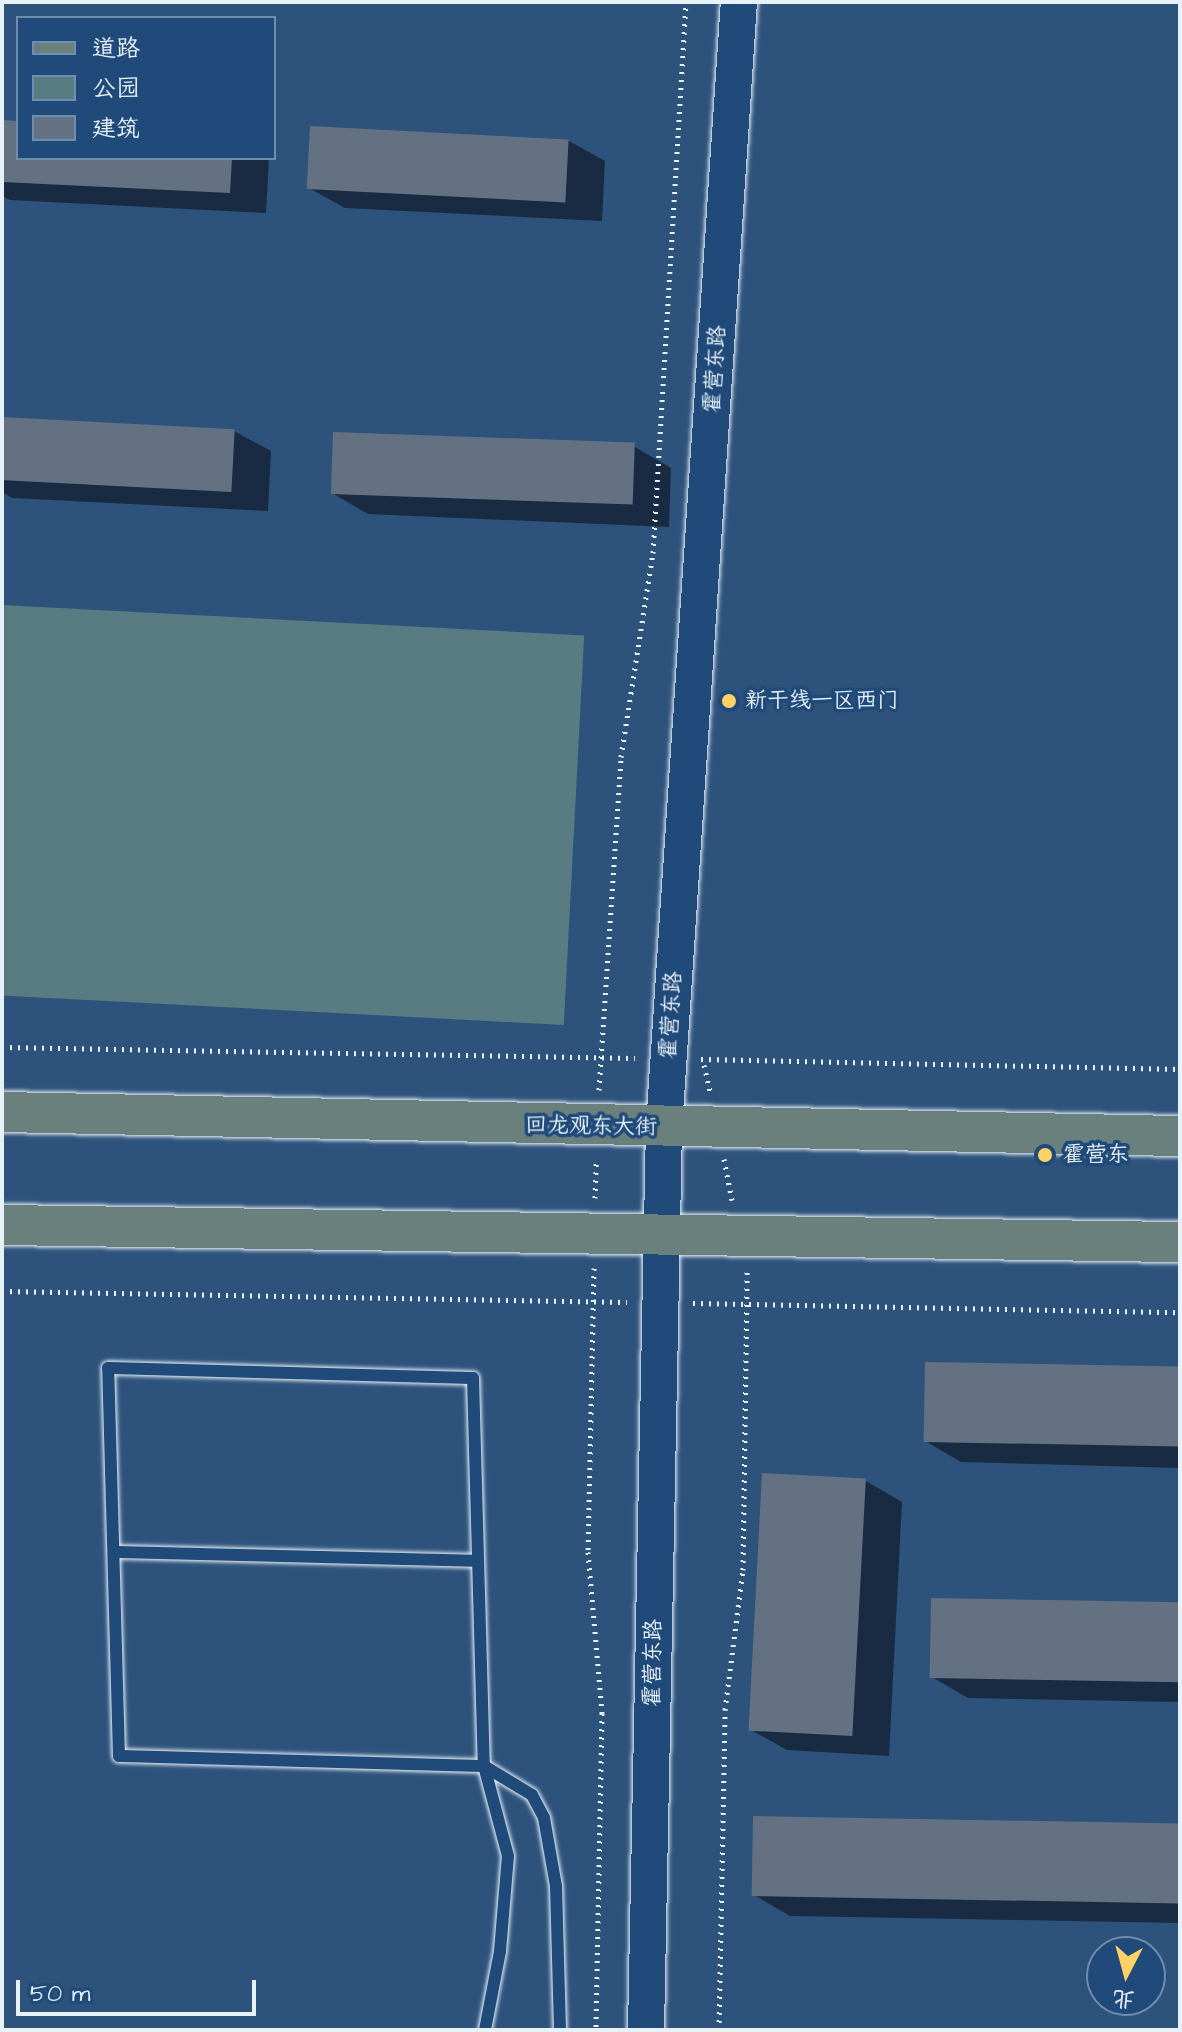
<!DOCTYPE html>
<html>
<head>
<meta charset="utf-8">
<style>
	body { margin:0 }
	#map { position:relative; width:1182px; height:2032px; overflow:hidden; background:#2d527c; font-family:"Architects Daughter","LXGW WenKai TC",sans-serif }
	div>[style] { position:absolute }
	.green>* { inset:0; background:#587c82; transform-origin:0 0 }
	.shadow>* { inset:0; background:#0007 }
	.building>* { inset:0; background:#637183; transform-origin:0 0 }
	.path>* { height:5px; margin-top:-2.5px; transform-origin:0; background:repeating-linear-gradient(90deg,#e8f1f8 0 2px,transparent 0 8px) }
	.roads { filter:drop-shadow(0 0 2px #e8f1f8) drop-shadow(0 0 2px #e8f1f8) }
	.lane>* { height:12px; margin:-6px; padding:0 6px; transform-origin:6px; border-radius:6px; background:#1f4a7a }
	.secondary>* { height:36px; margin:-18px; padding:0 18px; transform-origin:18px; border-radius:18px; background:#1f4a7a }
	.primary>* { height:40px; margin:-20px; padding:0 20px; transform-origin:20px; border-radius:20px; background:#6a807d }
	.dots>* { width:22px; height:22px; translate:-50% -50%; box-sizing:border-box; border:4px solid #1f4a7a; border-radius:50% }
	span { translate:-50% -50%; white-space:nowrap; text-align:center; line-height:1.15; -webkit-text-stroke:7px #1f4a7a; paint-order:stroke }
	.street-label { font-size:22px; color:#e8f1f8 }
	.poi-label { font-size:22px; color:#e8f1f8 }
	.left { translate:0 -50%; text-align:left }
	.frame { position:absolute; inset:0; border:4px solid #e8f1f8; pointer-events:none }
	.legend { position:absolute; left:16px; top:16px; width:260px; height:144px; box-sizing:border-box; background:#1f4a7a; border:2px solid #6f8dac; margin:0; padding:10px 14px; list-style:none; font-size:24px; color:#e8f1f8 }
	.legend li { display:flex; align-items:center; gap:16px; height:40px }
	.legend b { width:40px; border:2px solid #6f8dac }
	.north { position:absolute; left:1086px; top:1936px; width:80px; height:80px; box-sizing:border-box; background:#1f4a7a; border:2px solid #6f8dac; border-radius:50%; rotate:186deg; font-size:22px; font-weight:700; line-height:32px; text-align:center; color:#e8f1f8 }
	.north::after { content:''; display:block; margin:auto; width:28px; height:36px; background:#ffd166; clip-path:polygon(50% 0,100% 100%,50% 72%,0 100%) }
	.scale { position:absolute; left:16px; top:1980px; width:240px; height:36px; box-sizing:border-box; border:4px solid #e8f1f8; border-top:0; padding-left:10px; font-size:24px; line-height:28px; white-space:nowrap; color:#e8f1f8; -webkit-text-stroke:6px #1f4a7a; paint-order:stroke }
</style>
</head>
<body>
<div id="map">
	<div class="green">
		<div style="left:2px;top:605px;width:583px;height:390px;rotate:3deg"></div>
	</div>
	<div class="shadow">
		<div style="clip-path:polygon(2px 122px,18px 123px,18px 158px,269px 158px,266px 213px,10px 200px,2px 196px)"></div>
		<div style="clip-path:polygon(569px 141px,605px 161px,602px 221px,345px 208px,309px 188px)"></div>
		<div style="clip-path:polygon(2px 419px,234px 431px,271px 451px,268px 511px,12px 498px,2px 492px)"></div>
		<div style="clip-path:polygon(635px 447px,671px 468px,669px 527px,368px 514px,332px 493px)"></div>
		<div style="clip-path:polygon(1180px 1370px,1180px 1468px,961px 1462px,925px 1441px)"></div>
		<div style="clip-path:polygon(866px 1481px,902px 1502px,889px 1756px,787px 1750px,751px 1730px)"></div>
		<div style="clip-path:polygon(1180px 1605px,1180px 1702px,968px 1698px,932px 1677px)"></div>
		<div style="clip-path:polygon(1180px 1826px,1180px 1923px,790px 1916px,754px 1895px)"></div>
	</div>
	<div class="building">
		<div style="clip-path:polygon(2px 120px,18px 121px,18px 158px,232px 158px,230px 193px,2px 182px)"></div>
		<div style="left:310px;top:126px;width:259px;height:63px;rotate:3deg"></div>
		<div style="left:2px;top:417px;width:233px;height:63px;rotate:3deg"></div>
		<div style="left:333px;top:432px;width:302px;height:62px;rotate:2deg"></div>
		<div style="left:925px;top:1362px;width:255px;height:80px;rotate:1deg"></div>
		<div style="left:762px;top:1473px;width:104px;height:258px;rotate:3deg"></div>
		<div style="left:931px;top:1598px;width:249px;height:80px;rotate:1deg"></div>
		<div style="left:753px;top:1816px;width:427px;height:80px;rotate:1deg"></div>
	</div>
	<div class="path">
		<div style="left:2px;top:1047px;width:633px;rotate:1deg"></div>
		<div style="left:701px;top:1059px;width:479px;rotate:1.2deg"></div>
		<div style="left:704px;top:1065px;width:27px;rotate:77deg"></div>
		<div style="left:599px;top:1090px;width:334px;rotate:-86.2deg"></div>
		<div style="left:621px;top:757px;width:206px;rotate:-81.1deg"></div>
		<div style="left:653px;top:553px;width:552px;rotate:-86.57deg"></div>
		<div style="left:724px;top:1159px;width:42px;rotate:79deg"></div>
		<div style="left:595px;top:1198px;width:38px;rotate:-88deg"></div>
		<div style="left:594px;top:1268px;width:284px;rotate:91.2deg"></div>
		<div style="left:588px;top:1552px;width:162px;rotate:85deg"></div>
		<div style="left:602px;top:1713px;width:317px;rotate:91.1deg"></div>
		<div style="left:2px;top:1291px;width:625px;rotate:1.01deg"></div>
		<div style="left:693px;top:1303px;width:487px;rotate:1.1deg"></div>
		<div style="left:719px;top:2030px;width:320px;rotate:-88.9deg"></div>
		<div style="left:725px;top:1710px;width:141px;rotate:-82.7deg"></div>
		<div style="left:743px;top:1570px;width:301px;rotate:-89.2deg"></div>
	</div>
	<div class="roads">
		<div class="lane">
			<div style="left:108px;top:1368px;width:365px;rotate:1.6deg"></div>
			<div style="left:473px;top:1378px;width:388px;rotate:88.4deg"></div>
			<div style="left:484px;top:1766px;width:365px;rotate:-178.4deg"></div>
			<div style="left:119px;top:1756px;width:388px;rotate:-91.6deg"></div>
			<div style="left:114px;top:1552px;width:364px;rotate:1.4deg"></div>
			<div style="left:485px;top:2030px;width:80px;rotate:-79.2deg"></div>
			<div style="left:500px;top:1951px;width:95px;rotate:-85.2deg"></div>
			<div style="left:508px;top:1856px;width:93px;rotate:-104.9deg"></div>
			<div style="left:484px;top:1766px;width:56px;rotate:31.1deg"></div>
			<div style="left:532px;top:1795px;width:26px;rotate:62deg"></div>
			<div style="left:544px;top:1818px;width:69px;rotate:80deg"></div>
			<div style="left:556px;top:1886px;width:144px;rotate:88.4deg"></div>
		</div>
		<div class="secondary">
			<div style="left:646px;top:2030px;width:903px;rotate:-88.86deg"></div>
			<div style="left:664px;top:1127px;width:1127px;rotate:-86.19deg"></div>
		</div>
		<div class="primary">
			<div style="left:2px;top:1112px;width:1178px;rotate:1.17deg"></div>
			<div style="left:2px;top:1225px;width:1178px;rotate:0.83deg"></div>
		</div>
	</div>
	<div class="dots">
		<div style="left:729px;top:701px;background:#ffd166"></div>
		<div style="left:1045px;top:1155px;background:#ffd166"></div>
	</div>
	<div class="street-label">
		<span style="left:715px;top:369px;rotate:-86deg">霍营东路</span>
		<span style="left:671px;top:1015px;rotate:-86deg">霍营东路</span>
		<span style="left:591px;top:1126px;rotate:1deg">回龙观东大街</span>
		<span style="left:653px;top:1663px;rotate:-89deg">霍营东路</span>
	</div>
	<div class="poi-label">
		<span class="left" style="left:745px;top:701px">新干线一区西门</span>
		<span class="left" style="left:1063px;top:1155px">霍营东</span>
	</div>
	<div class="frame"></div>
	<ul class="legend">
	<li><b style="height:10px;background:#6a807d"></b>道路</li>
	<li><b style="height:22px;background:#587c82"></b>公园</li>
	<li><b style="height:22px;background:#637183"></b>建筑</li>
	</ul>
	<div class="north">北</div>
	<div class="scale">50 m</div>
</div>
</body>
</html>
